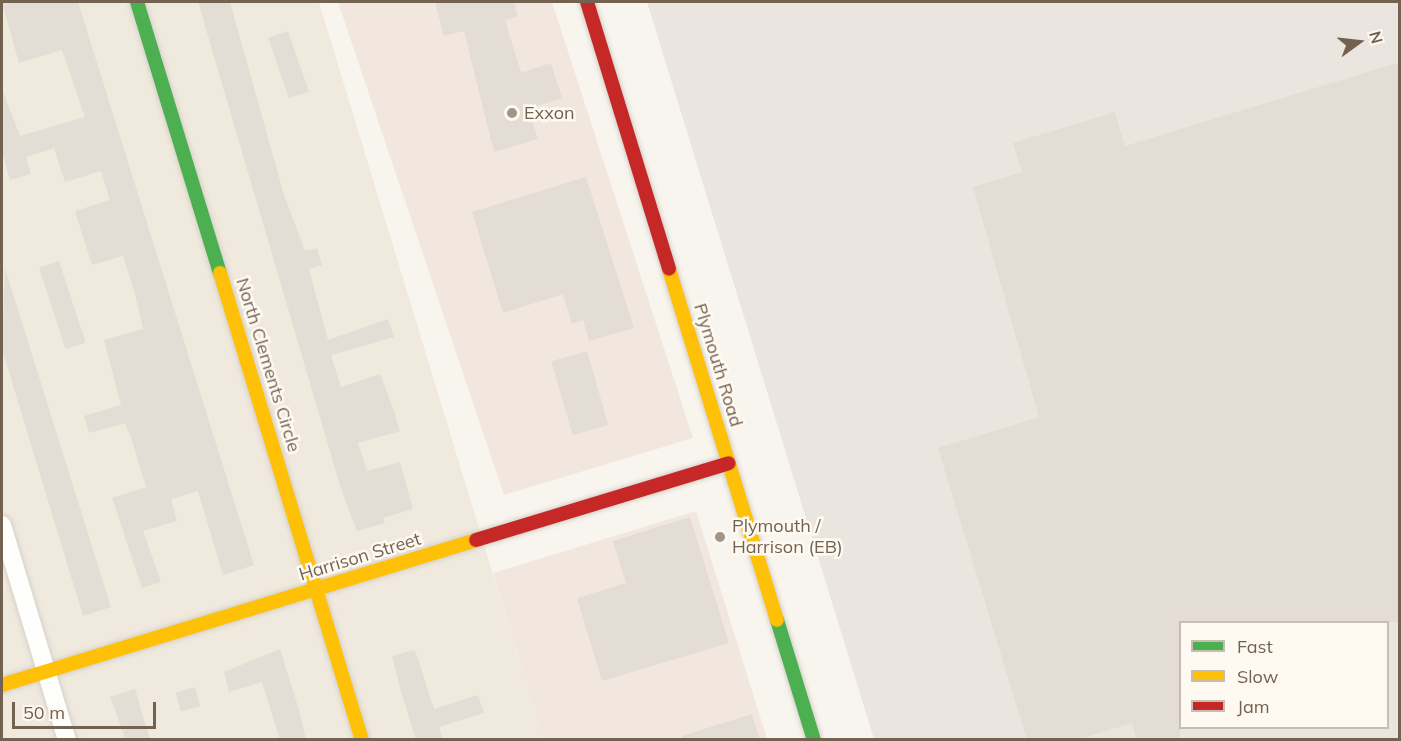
<!DOCTYPE html>
<html>
<head>
<meta charset="utf-8">
<style>
	body { margin:0 }
	#map { position:relative; width:1401px; height:741px; overflow:hidden; background:#f8f5ee; font-family:Mulish,sans-serif }
	div>[style] { position:absolute }
	.residential>* { inset:0; background:#f0e9dd }
	.commercial>* { inset:0; background:#f1e7de }
	.industrial>* { inset:0; background:#eae6df }
	.building>* { inset:0; background:#e3ddd5; transform-origin:0 0 }
	.roads { filter:drop-shadow(0 0 2px #d5d1ca) drop-shadow(0 0 2px #d5d1ca) }
	.street>* { height:18px; margin:-9px; padding:0 9px; transform-origin:9px; border-radius:9px; background:#fefefc }
	.fast>* { height:14px; margin:-7px; padding:0 7px; transform-origin:7px; border-radius:7px; background:#4caf50 }
	.slow>* { height:14px; margin:-7px; padding:0 7px; transform-origin:7px; border-radius:7px; background:#ffc107 }
	.jam>* { height:14px; margin:-7px; padding:0 7px; transform-origin:7px; border-radius:7px; background:#c62828 }
	.dots>* { width:16px; height:16px; translate:-50% -50%; box-sizing:border-box; border:3px solid #fefaf2; border-radius:50% }
	span { translate:-50% -50%; white-space:nowrap; text-align:center; line-height:1.15; -webkit-text-stroke:5px #fefaf2; paint-order:stroke }
	.poi-label { font-size:18px; color:#746250 }
	.left { translate:0 -50%; text-align:left }
	.street-label { font-size:18px; color:#746250 }
	.frame { position:absolute; inset:0; border:3px solid #746250; pointer-events:none }
	.legend { position:absolute; left:1179px; top:621px; width:210px; height:108px; box-sizing:border-box; background:#fefaf2; border:2px solid #c7bdb1; margin:0; padding:8px 10px; list-style:none; font-size:18px; color:#746250 }
	.legend li { display:flex; align-items:center; gap:12px; height:30px }
	.legend b { width:30px; border:2px solid #c7bdb1 }
	.north { position:absolute; left:1329px; top:12px; width:60px; height:60px; -webkit-text-stroke:4px #fefaf2; paint-order:stroke; rotate:75deg; font-size:16px; font-weight:700; line-height:24px; text-align:center; color:#746250 }
	.north::after { content:''; display:block; margin:auto; width:21px; height:27px; background:#746250; clip-path:polygon(50% 0,100% 100%,50% 72%,0 100%) }
	.scale { position:absolute; left:12px; top:702px; width:144px; height:27px; box-sizing:border-box; border:3px solid #746250; border-top:0; padding-left:8px; font-size:18px; line-height:21px; white-space:nowrap; color:#746250; -webkit-text-stroke:4px #fefaf2; paint-order:stroke }
</style>
</head>
<body>
<div id="map">
	<div class="residential">
		<div style="clip-path:polygon(2px 2px,319px 2px,543px 739px,2px 739px)"></div>
	</div>
	<div class="commercial">
		<div style="clip-path:polygon(338px 2px,552px 2px,693px 438px,504px 495px)"></div>
		<div style="clip-path:polygon(696px 511px,767px 739px,543px 739px,493px 573px)"></div>
	</div>
	<div class="industrial">
		<div style="clip-path:polygon(evenodd,647px 2px,1399px 2px,1399px 739px,874px 739px,647px 2px,1180px 622px,1388px 622px,1388px 728px,1180px 728px,1180px 622px)"></div>
	</div>
	<div class="building">
		<div style="clip-path:polygon(2px 2px,78px 2px,254px 565px,223px 575px,198px 491px,171px 499px,177px 521px,143px 531px,161px 582px,142px 588px,112px 498px,146px 487px,132px 441px,125px 423px,89px 433px,84px 416px,121px 405px,104px 340px,143px 329px,135px 294px,123px 256px,92px 265px,75px 211px,110px 200px,101px 171px,65px 182px,54px 148px,26px 157px,31px 174px,10px 180px,2px 152px,2px 89px,20px 136px,85px 117px,62px 50px,19px 63px)"></div>
		<div style="clip-path:polygon(198px 2px,230px 2px,284px 195px,305px 251px,317px 248px,322px 265px,309px 269px,328px 340px,388px 319px,394px 337px,331px 355px,341px 387px,380px 374px,394px 411px,400px 431px,358px 443px,367px 471px,400px 462px,413px 509px,383px 518px,385px 523px,357px 531px,341px 489px)"></div>
		<div style="clip-path:polygon(435px 2px,514px 2px,518px 16px,505px 20px,521px 73px,551px 63px,562px 98px,528px 109px,538px 139px,494px 152px,464px 31px,444px 36px)"></div>
		<div style="left:288px;top:31px;width:64px;height:21px;rotate:71deg"></div>
		<div style="clip-path:polygon(1400px 62px,1400px 622px,1180px 622px,1180px 740px,1137px 740px,1132px 723px,1077px 740px,1027px 740px,938px 448px,1039px 417px,973px 187px,1022px 172px,1013px 143px,1115px 112px,1125px 146px)"></div>
		<div style="clip-path:polygon(586px 177px,634px 328px,589px 341px,583px 320px,572px 324px,563px 294px,503px 313px,472px 212px)"></div>
		<div style="left:59px;top:261px;width:86px;height:21px;rotate:72deg"></div>
		<div style="clip-path:polygon(5px 268px,111px 607px,83px 616px,2px 349px)"></div>
		<div style="left:587px;top:351px;width:77px;height:37px;rotate:74deg"></div>
		<div style="clip-path:polygon(690px 517px,729px 643px,602px 681px,577px 598px,626px 583px,613px 541px)"></div>
		<div style="clip-path:polygon(280px 649px,299px 710px,306px 740px,280px 740px,262px 682px,229px 692px,224px 672px)"></div>
		<div style="clip-path:polygon(415px 650px,434px 709px,478px 695px,484px 713px,439px 727px,443px 740px,416px 740px,400px 688px,392px 656px)"></div>
		<div style="left:195px;top:687px;width:20px;height:20px;rotate:75deg"></div>
		<div style="clip-path:polygon(135px 689px,150px 740px,126px 740px,110px 697px)"></div>
		<div style="clip-path:polygon(752px 714px,760px 740px,682px 740px,682px 736px)"></div>
	</div>
	<div class="roads">
		<div class="street">
			<div style="left:2px;top:525px;width:225px;rotate:73.2deg"></div>
		</div>
		<div class="fast">
			<div style="left:137px;top:2px;width:283px;rotate:73deg"></div>
			<div style="left:777px;top:620px;width:126px;rotate:72.9deg"></div>
		</div>
		<div class="slow">
			<div style="left:669px;top:269px;width:367px;rotate:72.9deg"></div>
			<div style="left:220px;top:273px;width:488px;rotate:73.1deg"></div>
			<div style="left:2px;top:685px;width:496px;rotate:-17deg"></div>
		</div>
		<div class="jam">
			<div style="left:587px;top:2px;width:279px;rotate:72.9deg"></div>
			<div style="left:476px;top:540px;width:264px;rotate:-16.9deg"></div>
		</div>
	</div>
	<div class="dots">
		<div style="left:512px;top:113px;background:#a29587"></div>
		<div style="left:720px;top:537px;background:#a29587"></div>
	</div>
	<div class="poi-label">
		<span class="left" style="left:524px;top:113px">Exxon</span>
		<span class="left" style="left:732px;top:537px">Plymouth /<br>Harrison (EB)</span>
	</div>
	<div class="street-label">
		<span style="left:268px;top:365px;rotate:73deg">North Clements Circle</span>
		<span style="left:718px;top:365px;rotate:73deg">Plymouth Road</span>
		<span style="left:360px;top:557px;rotate:-17deg">Harrison Street</span>
	</div>
	<div class="frame"></div>
	<ul class="legend">
	<li><b style="height:8px;background:#4caf50"></b>Fast</li>
	<li><b style="height:8px;background:#ffc107"></b>Slow</li>
	<li><b style="height:8px;background:#c62828"></b>Jam</li>
	</ul>
	<div class="north">N</div>
	<div class="scale">50 m</div>
</div>
</body>
</html>
